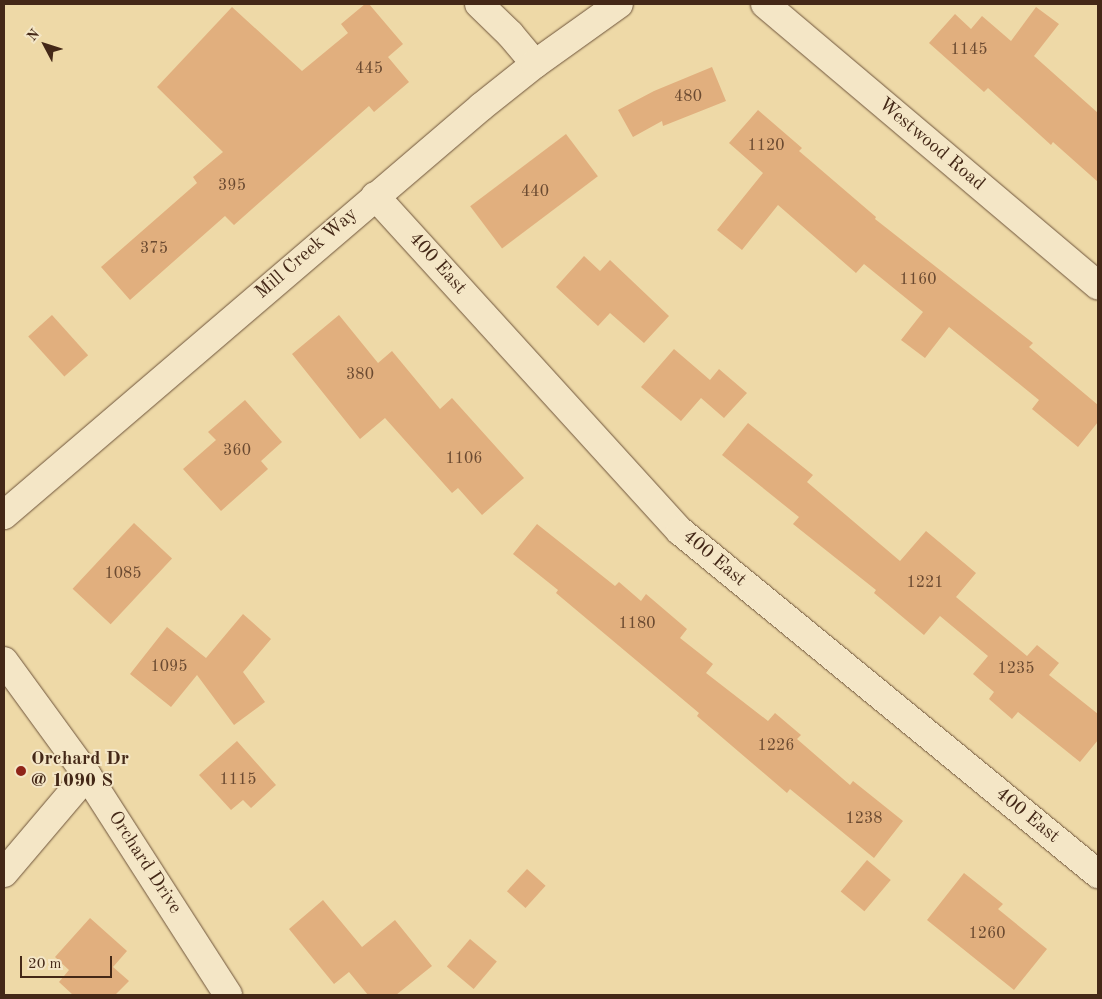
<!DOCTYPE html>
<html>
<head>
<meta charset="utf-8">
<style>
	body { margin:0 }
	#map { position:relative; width:1102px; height:999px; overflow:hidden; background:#eed9a7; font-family:"Old Standard TT",serif }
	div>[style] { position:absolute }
	.building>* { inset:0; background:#e1af7e; transform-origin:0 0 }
	.roads { filter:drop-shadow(0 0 1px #6e543b) drop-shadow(0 0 1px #6e543b) }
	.minor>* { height:28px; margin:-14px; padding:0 14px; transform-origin:14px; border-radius:14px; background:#f4e6c6 }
	.secondary>* { height:28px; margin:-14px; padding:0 14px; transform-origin:14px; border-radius:14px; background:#f4e6c6 }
	.dots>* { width:14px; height:14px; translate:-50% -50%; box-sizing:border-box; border:2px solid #f4e6c6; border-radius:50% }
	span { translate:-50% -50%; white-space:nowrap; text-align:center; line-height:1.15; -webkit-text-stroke:4px #f4e6c6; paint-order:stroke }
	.number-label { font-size:16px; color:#6b4a31 }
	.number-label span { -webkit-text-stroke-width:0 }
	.street-label { font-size:19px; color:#442817 }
	.poi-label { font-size:19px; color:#442817; font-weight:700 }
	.left { translate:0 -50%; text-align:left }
	.frame { position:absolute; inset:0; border:5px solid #442817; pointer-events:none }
	.north { position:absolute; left:20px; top:20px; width:50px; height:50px; -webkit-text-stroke:4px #f4e6c6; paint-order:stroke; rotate:310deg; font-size:14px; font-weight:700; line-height:20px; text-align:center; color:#442817 }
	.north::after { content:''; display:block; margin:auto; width:18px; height:22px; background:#442817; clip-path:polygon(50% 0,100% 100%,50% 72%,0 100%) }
	.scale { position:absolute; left:20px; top:956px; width:92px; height:22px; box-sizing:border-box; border:2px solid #442817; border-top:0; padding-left:6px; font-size:15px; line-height:18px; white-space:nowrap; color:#442817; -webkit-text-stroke:4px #f4e6c6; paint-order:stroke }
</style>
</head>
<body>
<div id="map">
	<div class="building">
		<div style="clip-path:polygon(365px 4px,369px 4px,403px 44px,388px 57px,409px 82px,374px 112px,369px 106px,234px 225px,225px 216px,130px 300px,101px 267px,197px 183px,193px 177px,223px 152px,157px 87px,232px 7px,302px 71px,348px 33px,341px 24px)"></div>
		<div style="clip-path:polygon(1036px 7px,1059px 24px,1034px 56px,1098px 113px,1098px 182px,1053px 142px,1051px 145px,988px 88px,984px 92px,929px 43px,955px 14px,971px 29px,982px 16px,1011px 41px)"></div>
		<div style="clip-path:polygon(712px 67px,726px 101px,663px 126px,662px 121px,633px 137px,618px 110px,654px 91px)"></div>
		<div style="clip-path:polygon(758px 110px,802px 148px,799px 151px,876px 217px,875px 219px,1033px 343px,1029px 347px,1098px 405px,1098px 422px,1078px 447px,1032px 409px,1039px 400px,949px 327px,925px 358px,901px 340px,923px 312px,864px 264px,856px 273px,778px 205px,742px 250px,717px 230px,763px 173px,729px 143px)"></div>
		<div style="left:566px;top:134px;width:53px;height:120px;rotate:53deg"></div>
		<div style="clip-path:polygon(584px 256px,600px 271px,610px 260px,669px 316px,644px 343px,610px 313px,598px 326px,556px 287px)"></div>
		<div style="left:52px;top:315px;width:54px;height:32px;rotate:48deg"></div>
		<div style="clip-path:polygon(339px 315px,378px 363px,392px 351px,440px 409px,452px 398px,524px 478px,482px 515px,458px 488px,452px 493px,385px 418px,360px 439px,292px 354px)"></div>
		<div style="clip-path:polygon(674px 349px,710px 380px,719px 369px,747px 393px,724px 418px,701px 398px,681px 421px,641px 387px)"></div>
		<div style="clip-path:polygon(245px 400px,282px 442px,261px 461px,268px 469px,221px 511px,183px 469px,216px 440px,208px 432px)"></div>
		<div style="clip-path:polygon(748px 423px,813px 475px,807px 482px,900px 561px,926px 531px,976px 573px,956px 597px,1027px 656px,1037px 645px,1059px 663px,1049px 675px,1098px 714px,1098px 740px,1080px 762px,1018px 712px,1012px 719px,989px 699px,994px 692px,973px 674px,988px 656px,940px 616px,924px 635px,874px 593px,876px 590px,793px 524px,799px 517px,722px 455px)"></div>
		<div style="left:134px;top:523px;width:52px;height:90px;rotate:43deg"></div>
		<div style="clip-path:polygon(537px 524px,615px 586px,619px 582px,641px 601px,646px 594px,687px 629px,680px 638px,713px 664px,706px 673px,768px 721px,775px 713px,801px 735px,797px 739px,850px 785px,853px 781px,903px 821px,874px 858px,790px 789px,787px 793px,697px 716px,699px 713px,556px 593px,558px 590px,513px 554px)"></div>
		<div style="clip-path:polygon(243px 614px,271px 639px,243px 672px,265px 702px,234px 725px,197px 675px,171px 707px,130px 674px,167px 627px,206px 658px)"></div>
		<div style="clip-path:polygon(237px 741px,276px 785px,251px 808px,243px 800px,231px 810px,199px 775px)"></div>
		<div style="left:867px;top:860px;width:31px;height:41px;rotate:40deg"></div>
		<div style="left:527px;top:869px;width:25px;height:30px;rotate:42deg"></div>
		<div style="clip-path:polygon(964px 873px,1003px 904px,998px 909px,1047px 949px,1014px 990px,927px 920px)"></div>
		<div style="clip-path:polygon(323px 900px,362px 947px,395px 920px,432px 966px,396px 995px,368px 995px,349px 972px,334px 984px,289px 929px)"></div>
		<div style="clip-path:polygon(90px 918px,127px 951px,113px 967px,129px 981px,115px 995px,73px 995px,59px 982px,69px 970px,55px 957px)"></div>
		<div style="left:470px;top:939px;width:35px;height:36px;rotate:40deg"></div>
	</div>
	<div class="roads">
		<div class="minor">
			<div style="left:479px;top:4px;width:43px;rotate:44.1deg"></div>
			<div style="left:510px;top:34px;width:39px;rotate:50deg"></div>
			<div style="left:765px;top:4px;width:436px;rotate:40.2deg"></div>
			<div style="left:375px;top:196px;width:453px;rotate:47.7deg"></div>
			<div style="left:680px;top:531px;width:541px;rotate:39.37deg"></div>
			<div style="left:4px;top:515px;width:628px;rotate:-40.54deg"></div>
			<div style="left:481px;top:107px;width:69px;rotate:-38.5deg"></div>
			<div style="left:535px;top:64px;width:103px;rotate:-35.5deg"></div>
			<div style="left:4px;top:873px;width:128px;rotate:-49.7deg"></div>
		</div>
		<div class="secondary">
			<div style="left:4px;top:661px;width:141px;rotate:53.9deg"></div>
			<div style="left:87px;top:775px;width:261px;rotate:57.3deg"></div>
		</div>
	</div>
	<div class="dots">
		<div style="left:21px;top:771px;background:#8f2418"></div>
	</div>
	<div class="number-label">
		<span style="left:969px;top:50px">1145</span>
		<span style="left:369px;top:69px">445</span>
		<span style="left:688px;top:97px">480</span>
		<span style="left:766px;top:146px">1120</span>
		<span style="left:232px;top:186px">395</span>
		<span style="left:535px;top:192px">440</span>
		<span style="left:154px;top:249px">375</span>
		<span style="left:918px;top:280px">1160</span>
		<span style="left:360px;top:375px">380</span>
		<span style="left:237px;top:451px">360</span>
		<span style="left:464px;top:459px">1106</span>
		<span style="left:123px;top:574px">1085</span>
		<span style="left:925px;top:583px">1221</span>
		<span style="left:637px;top:624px">1180</span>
		<span style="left:169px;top:667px">1095</span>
		<span style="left:1016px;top:669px">1235</span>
		<span style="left:776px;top:746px">1226</span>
		<span style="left:238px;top:780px">1115</span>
		<span style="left:864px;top:819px">1238</span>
		<span style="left:987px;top:934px">1260</span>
	</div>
	<div class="street-label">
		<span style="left:931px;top:145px;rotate:40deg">Westwood Road</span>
		<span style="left:307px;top:254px;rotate:-41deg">Mill Creek Way</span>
		<span style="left:437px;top:264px;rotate:48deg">400 East</span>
		<span style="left:714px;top:559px;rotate:40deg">400 East</span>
		<span style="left:1027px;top:816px;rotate:39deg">400 East</span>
		<span style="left:144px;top:863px;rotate:57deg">Orchard Drive</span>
	</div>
	<div class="poi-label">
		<span class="left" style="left:31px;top:771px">Orchard Dr<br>@ 1090 S</span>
	</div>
	<div class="frame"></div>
	<div class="north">N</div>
	<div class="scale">20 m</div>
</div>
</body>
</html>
